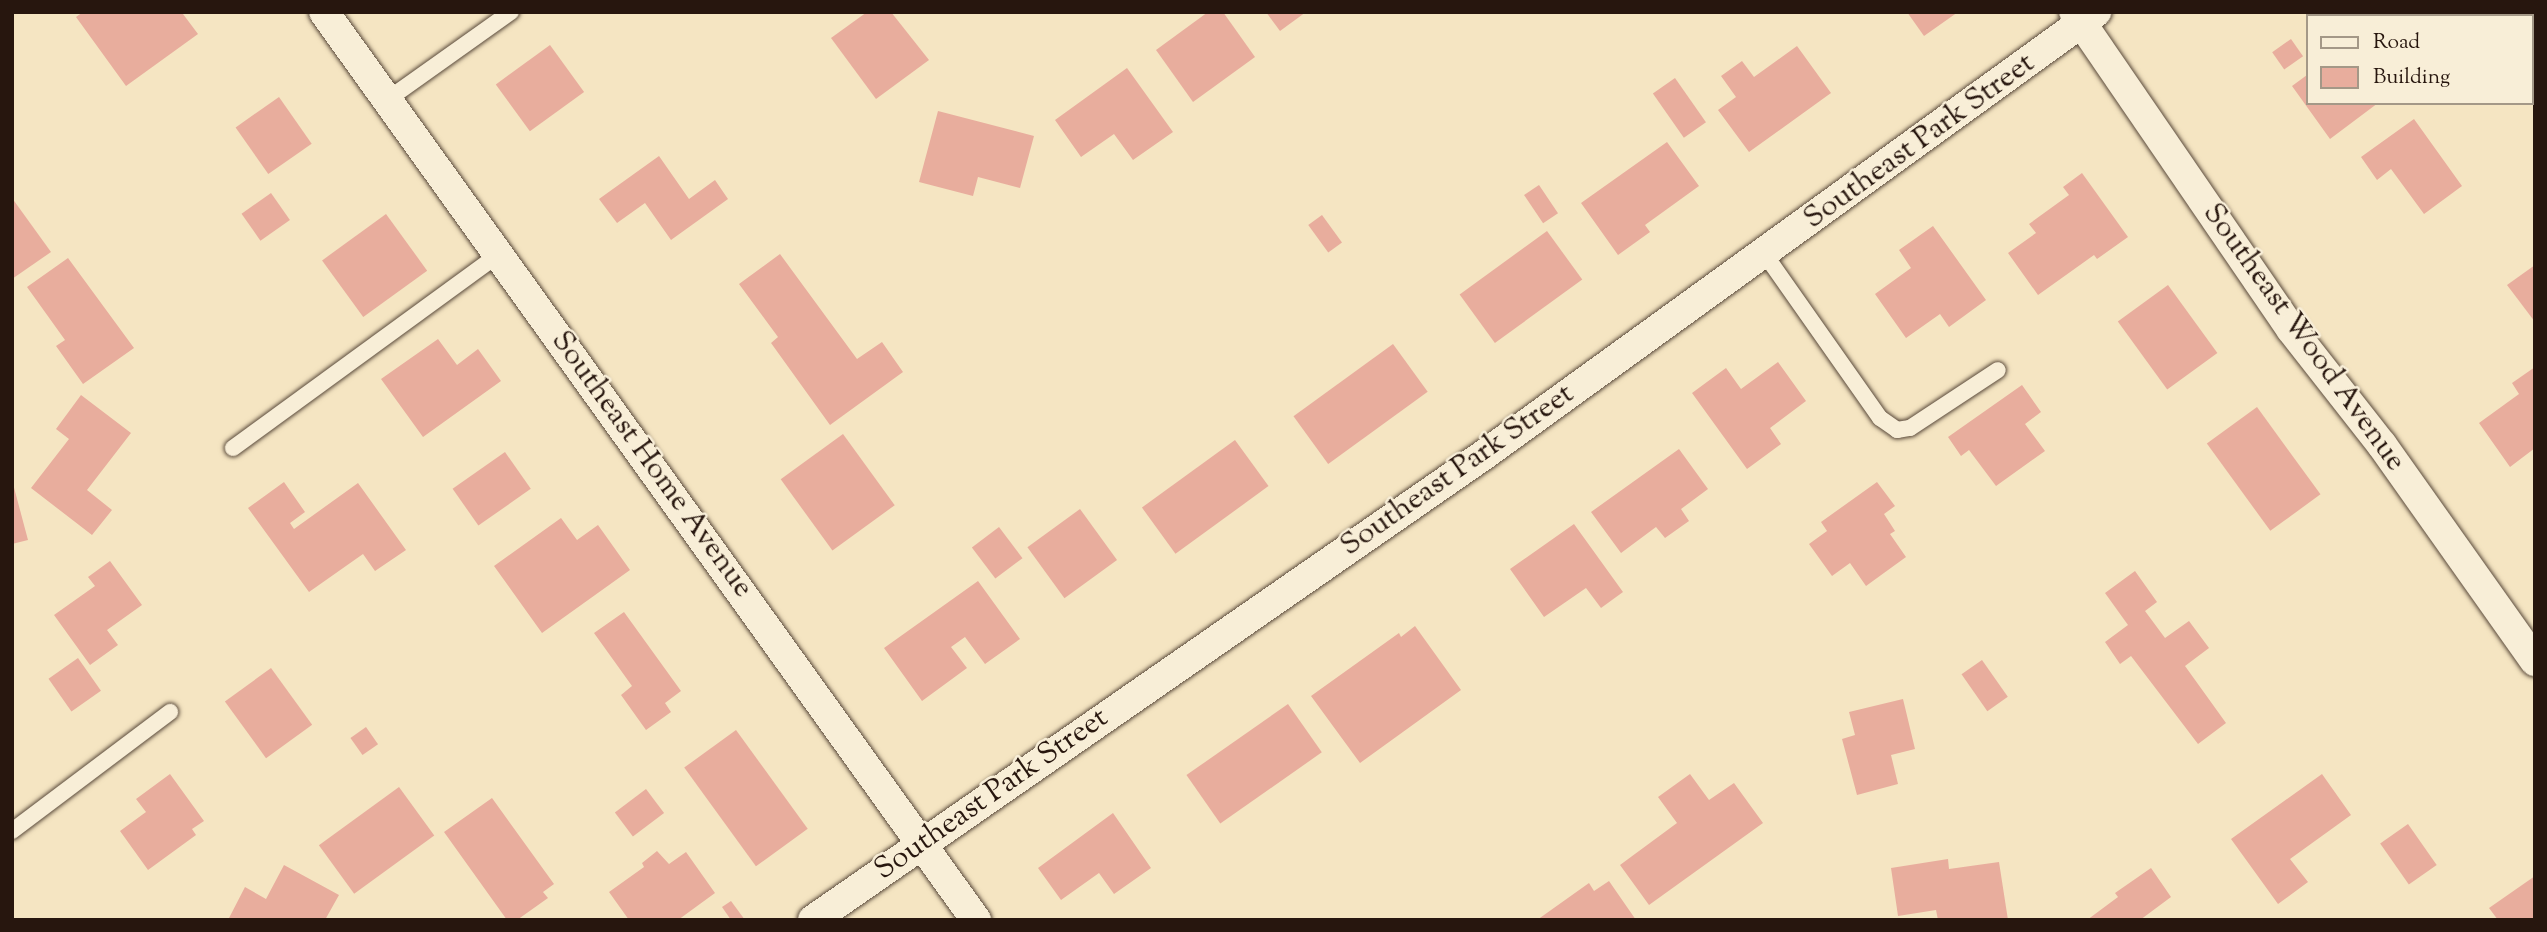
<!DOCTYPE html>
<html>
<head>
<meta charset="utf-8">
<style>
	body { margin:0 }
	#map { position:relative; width:2547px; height:932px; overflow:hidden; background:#f5e5c2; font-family:"Sorts Mill Goudy",serif }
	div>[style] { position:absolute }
	.building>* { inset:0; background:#e8ad9d; transform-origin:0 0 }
	.roads { filter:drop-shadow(0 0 2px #5a4a3b) drop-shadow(0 0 2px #5a4a3b) }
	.lane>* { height:16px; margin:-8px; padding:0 8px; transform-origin:8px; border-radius:8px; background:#f8eed7 }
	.street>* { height:30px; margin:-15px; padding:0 15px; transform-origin:15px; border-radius:15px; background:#f8eed7 }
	span { translate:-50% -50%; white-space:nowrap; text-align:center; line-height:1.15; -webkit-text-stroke:5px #f8eed7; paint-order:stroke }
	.street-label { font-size:30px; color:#27160e }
	.frame { position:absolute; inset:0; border:14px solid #27160e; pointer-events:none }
	.legend { position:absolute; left:2306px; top:14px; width:228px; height:91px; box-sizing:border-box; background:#f8eed7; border:2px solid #a49887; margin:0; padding:9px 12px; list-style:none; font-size:21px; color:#27160e }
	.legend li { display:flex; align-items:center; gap:14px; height:35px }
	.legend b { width:35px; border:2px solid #a49887 }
</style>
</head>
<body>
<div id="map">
	<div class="building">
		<div style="clip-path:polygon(83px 12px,185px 12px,183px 14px,198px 34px,126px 86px,76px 17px)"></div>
		<div style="clip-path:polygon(867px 12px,891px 12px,929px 60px,876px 99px,831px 38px)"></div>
		<div style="clip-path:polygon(1208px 12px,1223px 12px,1255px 57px,1193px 102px,1156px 50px)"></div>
		<div style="clip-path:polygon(1266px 12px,1306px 12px,1280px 31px)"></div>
		<div style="clip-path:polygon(1907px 12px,1958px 12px,1924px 36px)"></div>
		<div style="left:2291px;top:39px;width:21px;height:23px;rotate:55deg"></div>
		<div style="left:550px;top:45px;width:58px;height:67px;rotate:54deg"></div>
		<div style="clip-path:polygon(1797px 46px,1831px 93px,1749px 152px,1718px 110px,1736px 97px,1721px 76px,1742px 61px,1754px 77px)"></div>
		<div style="clip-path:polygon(1127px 68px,1173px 132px,1133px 160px,1114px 134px,1081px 157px,1055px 120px)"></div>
		<div style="clip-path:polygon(2307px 75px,2307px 103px,2378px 103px,2330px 139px,2292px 86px)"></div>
		<div style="left:1675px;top:78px;width:54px;height:27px;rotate:55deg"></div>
		<div style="left:279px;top:97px;width:57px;height:53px;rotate:55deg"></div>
		<div style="clip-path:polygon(938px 111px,1034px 136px,1020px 188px,978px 177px,973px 196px,919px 182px)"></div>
		<div style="clip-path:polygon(2414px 119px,2462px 186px,2424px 214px,2391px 169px,2377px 180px,2361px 157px)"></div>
		<div style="clip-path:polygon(1667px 142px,1699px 186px,1645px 225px,1650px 232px,1618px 255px,1581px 203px)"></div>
		<div style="clip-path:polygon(659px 156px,689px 199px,715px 180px,728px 199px,671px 240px,645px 203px,617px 223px,599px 199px)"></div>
		<div style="clip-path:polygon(2082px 173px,2128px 237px,2097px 259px,2094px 255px,2038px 295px,2008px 253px,2036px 233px,2029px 224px,2069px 195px,2063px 187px)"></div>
		<div style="left:1539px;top:185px;width:34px;height:18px;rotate:56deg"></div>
		<div style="left:271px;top:193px;width:33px;height:36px;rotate:55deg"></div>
		<div style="clip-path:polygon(12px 198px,51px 252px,12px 279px)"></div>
		<div style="left:386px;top:214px;width:70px;height:79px;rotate:54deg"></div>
		<div style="left:1322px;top:215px;width:34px;height:17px;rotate:54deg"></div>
		<div style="clip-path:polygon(1933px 226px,1986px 300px,1949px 327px,1940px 314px,1906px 338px,1875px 294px,1911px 268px,1899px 250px)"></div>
		<div style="left:1547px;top:231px;width:60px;height:108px;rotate:54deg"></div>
		<div style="clip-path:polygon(780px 254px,857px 359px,882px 342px,903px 372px,830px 425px,771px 343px,778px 337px,739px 284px)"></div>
		<div style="clip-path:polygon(68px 258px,134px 348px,83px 384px,56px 346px,65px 340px,27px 287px)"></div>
		<div style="clip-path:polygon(2535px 265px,2535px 322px,2507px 285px)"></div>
		<div style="left:2168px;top:285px;width:84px;height:62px;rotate:54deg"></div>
		<div style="clip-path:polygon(438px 339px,457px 365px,478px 349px,501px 381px,423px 437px,381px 379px)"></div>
		<div style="left:1393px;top:344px;width:59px;height:123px;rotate:54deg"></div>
		<div style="clip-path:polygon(1778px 362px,1806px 401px,1770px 428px,1781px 444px,1747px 469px,1692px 393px,1726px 368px,1741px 389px)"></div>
		<div style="clip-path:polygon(2535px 367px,2535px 448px,2510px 467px,2479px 423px,2519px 394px,2512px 383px)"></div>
		<div style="clip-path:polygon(2022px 385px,2041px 412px,2025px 424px,2045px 451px,1996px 486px,1969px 450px,1961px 456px,1948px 437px)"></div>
		<div style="clip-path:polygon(81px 395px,131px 433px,87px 490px,112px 510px,92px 535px,31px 488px,69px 439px,56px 429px)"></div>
		<div style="left:2257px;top:407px;width:108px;height:62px;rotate:54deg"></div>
		<div style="left:843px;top:434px;width:88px;height:77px;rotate:54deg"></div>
		<div style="left:1235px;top:440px;width:57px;height:115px;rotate:54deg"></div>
		<div style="clip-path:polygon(1679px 449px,1708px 489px,1681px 509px,1689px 521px,1665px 538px,1656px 527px,1621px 553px,1591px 512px)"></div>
		<div style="left:505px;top:452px;width:45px;height:64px;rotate:55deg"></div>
		<div style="clip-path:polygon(12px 480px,28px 540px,12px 544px)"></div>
		<div style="clip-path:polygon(284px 482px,305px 512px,290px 523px,294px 529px,358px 483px,406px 550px,375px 571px,363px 554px,309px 592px,248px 508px)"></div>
		<div style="clip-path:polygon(1877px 482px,1895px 506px,1884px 514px,1895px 531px,1890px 534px,1906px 557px,1866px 586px,1850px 563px,1832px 576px,1809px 544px,1827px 531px,1821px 522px)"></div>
		<div style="left:1080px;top:509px;width:63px;height:65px;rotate:54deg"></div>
		<div style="clip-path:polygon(561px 518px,577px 540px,598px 525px,630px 570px,542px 633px,494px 566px)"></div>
		<div style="clip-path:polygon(1574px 524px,1623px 592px,1601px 608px,1586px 588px,1544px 617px,1510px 569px)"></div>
		<div style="left:999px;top:527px;width:39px;height:34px;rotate:53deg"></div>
		<div style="clip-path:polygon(110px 561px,142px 605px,107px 630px,118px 645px,90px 665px,54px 615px,95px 586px,88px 577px)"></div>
		<div style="clip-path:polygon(2135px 571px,2157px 602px,2145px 611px,2165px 638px,2189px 621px,2209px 648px,2185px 666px,2226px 723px,2198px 744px,2131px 656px,2120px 664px,2105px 642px,2128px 625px,2105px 593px)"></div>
		<div style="clip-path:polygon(978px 581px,1020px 639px,985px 664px,965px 637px,951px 647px,967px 668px,922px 701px,884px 648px)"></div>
		<div style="clip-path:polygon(624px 612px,681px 691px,665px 703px,671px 712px,646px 730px,621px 695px,632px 686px,594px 633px)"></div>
		<div style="clip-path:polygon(1415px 626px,1461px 690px,1360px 763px,1311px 696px,1399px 633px,1401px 637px)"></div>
		<div style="left:78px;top:658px;width:40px;height:36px;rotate:55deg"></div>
		<div style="left:1982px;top:660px;width:45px;height:25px;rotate:55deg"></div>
		<div style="left:271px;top:668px;width:70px;height:57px;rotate:54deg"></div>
		<div style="clip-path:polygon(1903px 699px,1915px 749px,1891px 755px,1898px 784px,1857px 795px,1842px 739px,1855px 735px,1849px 712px)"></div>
		<div style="left:1288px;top:704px;width:59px;height:124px;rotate:55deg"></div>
		<div style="left:366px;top:727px;width:21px;height:19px;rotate:55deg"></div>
		<div style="left:736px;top:730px;width:122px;height:64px;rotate:54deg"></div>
		<div style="clip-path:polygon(170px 774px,204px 821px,192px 829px,196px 835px,148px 870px,120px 831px,146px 812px,136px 799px)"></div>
		<div style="clip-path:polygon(1690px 774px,1709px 800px,1734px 783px,1763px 823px,1649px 905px,1620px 865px,1677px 823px,1658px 797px)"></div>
		<div style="clip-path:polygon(2322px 774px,2351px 815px,2290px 859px,2308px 882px,2278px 904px,2231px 839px)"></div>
		<div style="left:399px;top:787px;width:60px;height:99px;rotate:54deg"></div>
		<div style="left:646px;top:789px;width:30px;height:39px;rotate:53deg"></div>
		<div style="clip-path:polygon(492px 798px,554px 884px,543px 892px,548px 898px,517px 920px,507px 920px,444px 832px)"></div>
		<div style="clip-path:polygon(1113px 813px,1151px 868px,1114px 894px,1099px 873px,1061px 900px,1038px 868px)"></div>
		<div style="left:2408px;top:824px;width:50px;height:34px;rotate:55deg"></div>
		<div style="clip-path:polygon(657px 851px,669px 864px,686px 852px,715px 893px,678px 920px,629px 920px,609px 892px,644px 867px,642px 863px)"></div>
		<div style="clip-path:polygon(1948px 859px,1949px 869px,1999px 862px,2008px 920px,1938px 920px,1936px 910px,1898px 916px,1891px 868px)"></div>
		<div style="clip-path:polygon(284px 865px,339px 895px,325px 920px,228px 920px,245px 887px,266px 899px)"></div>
		<div style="clip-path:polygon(2151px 868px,2171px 897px,2140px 920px,2087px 920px,2118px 897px,2115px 893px)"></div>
		<div style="clip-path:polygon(2535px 876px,2535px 920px,2498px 920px,2489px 908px)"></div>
		<div style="clip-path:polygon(1609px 881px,1636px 920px,1537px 920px,1589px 883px,1594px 891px)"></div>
		<div style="clip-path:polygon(731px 901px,745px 920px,731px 920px,722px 907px)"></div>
	</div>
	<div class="roads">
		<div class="lane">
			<div style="left:387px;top:100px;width:152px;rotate:-35.4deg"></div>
			<div style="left:1764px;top:253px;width:202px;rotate:54.9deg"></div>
			<div style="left:1880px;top:418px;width:21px;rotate:35deg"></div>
			<div style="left:1897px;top:430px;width:13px;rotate:-9deg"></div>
			<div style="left:1910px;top:428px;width:105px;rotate:-33.4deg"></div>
			<div style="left:233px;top:448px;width:329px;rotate:-36.1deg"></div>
			<div style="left:12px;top:831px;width:198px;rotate:-37deg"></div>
		</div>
		<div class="street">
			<div style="left:324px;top:12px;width:1118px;rotate:54.32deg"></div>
			<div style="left:2074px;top:12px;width:384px;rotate:55.6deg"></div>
			<div style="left:2291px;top:329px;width:147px;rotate:51.9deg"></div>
			<div style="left:2382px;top:445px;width:265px;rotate:54.7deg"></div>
			<div style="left:813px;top:920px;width:821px;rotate:-34.73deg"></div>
			<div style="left:1488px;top:452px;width:751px;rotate:-35.89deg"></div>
		</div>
	</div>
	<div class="street-label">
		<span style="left:1920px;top:142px;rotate:-36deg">Southeast Park Street</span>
		<span style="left:2303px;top:338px;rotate:54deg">Southeast Wood Avenue</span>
		<span style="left:651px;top:465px;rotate:54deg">Southeast Home Avenue</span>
		<span style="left:1458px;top:471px;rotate:-35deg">Southeast Park Street</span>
		<span style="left:992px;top:795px;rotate:-35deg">Southeast Park Street</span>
	</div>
	<div class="frame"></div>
	<ul class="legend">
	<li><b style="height:9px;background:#f8eed7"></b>Road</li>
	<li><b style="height:19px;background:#e8ad9d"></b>Building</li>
	</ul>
</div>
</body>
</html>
